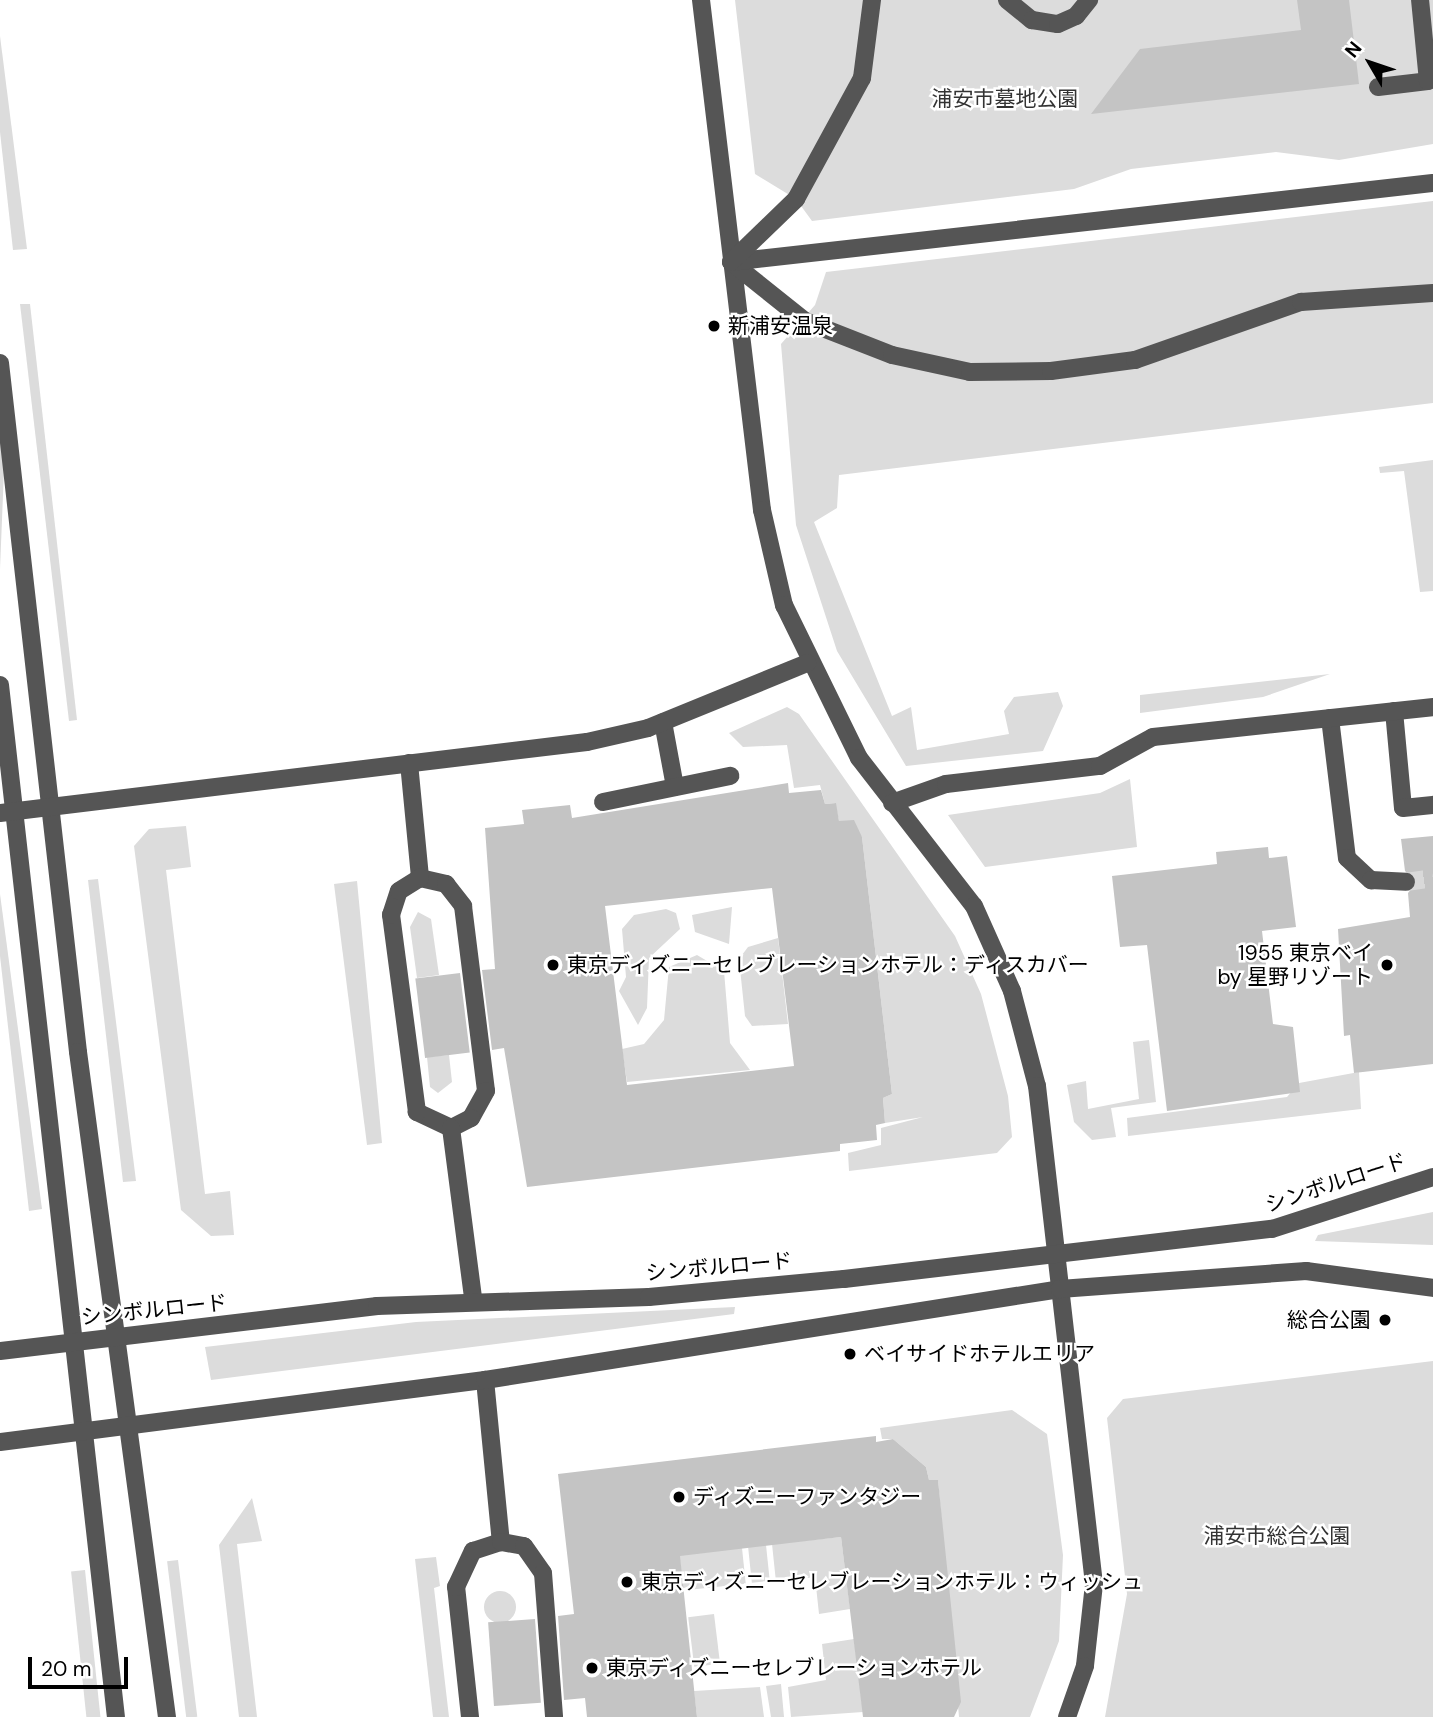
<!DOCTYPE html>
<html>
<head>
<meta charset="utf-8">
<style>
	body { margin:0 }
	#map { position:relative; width:1433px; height:1717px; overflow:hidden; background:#fff; font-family:"DM Sans","Noto Sans JP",sans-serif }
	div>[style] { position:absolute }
	.green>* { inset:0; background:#dcdcdc; transform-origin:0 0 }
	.round { border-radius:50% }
	.building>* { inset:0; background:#c4c4c4; transform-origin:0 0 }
	.minor-tunnel>* { height:18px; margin-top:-9px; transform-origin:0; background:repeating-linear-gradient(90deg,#d9d9d9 0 18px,transparent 0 27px) }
	.minor>* { height:18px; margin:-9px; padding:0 9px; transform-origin:9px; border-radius:9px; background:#555 }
	.dots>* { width:19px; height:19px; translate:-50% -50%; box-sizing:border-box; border:4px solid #fff; border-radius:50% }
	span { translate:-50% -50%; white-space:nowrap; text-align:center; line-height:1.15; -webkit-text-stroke:5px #fff; paint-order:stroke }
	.park-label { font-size:21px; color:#333 }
	.poi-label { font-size:21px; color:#000 }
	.left { translate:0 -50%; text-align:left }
	.right { translate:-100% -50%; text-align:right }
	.street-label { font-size:21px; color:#000 }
	.north { position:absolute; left:1335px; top:28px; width:70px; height:70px; -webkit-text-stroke:5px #fff; paint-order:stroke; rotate:309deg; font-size:19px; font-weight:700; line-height:28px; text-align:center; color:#000 }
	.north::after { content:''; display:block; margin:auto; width:24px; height:32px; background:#000; clip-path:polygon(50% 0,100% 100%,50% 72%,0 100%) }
	.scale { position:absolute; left:28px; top:1657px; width:100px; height:32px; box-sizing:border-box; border:4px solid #000; border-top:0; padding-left:9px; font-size:21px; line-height:24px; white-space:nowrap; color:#000; -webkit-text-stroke:5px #fff; paint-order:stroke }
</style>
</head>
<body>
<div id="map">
	<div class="green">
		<div style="clip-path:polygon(735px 0,1433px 0,1433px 144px,1339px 160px,1276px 152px,1131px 169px,1074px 189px,812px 221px,796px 199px,755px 174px)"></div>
		<div style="clip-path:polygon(0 36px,27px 249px,13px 250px,0 132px)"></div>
		<div style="clip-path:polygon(1433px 201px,1433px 403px,839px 475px,837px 508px,814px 522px,892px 716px,911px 707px,917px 750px,1009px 734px,1004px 711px,1014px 697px,1058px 692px,1063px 706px,1043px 751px,906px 766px,837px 651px,796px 525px,781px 344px,815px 305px,826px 272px)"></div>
		<div style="clip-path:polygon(20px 304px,30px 304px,77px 720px,69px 721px)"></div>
		<div style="clip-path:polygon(0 419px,4px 470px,0 569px)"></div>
		<div style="clip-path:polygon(1433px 460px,1433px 591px,1420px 592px,1404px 471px,1380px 473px,1379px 467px)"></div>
		<div style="clip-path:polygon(1330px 674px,1263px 697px,1140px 713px,1140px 695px)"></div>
		<div style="clip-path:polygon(787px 707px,799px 714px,955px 936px,981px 994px,1008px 1096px,1012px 1137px,997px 1153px,849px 1171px,848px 1153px,881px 1145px,881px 1128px,923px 1117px,885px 1123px,883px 1098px,892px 1094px,862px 837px,839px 821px,835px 803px,825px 804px,820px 785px,794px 788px,787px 745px,743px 747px,729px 733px)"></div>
		<div style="clip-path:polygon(1130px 779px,1137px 847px,985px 867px,948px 815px,1100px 793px)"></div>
		<div style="clip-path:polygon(186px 826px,191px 867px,166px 870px,205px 1194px,230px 1191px,234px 1235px,211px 1236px,181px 1210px,134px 846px,149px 829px)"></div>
		<div style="clip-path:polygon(98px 879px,136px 1181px,123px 1182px,88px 880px)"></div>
		<div style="clip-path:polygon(357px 881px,382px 1143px,367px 1145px,334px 884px)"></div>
		<div style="clip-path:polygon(0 894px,42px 1209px,29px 1211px,0 956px)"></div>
		<div style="clip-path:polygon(732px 907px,729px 944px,695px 932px,692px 915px)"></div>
		<div style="clip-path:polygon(666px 909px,676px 913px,680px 929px,649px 958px,647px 1008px,638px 1025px,619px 991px,626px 977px,622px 929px,634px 915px)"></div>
		<div style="clip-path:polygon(418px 912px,431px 919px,439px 975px,417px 978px,410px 927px)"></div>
		<div style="clip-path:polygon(778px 938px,788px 1024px,752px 1026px,745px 1016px,739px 959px,748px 947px)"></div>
		<div style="clip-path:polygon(697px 955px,724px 971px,730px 1043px,750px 1070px,627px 1082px,622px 1049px,644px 1044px,664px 1020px,669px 967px)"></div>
		<div style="clip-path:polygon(1149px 1040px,1156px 1102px,1111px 1108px,1116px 1137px,1092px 1140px,1074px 1122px,1067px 1085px,1086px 1081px,1088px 1109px,1139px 1099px,1133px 1042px)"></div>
		<div style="clip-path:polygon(449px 1055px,452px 1082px,438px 1093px,430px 1087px,427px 1057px)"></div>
		<div style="clip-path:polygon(1359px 1072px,1361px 1109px,1128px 1136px,1127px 1118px,1287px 1097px,1299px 1083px)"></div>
		<div style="clip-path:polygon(1433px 1212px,1433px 1245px,1315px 1241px,1318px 1235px)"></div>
		<div style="clip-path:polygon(735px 1307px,734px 1314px,211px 1380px,205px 1347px,416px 1322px)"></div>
		<div style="clip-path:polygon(1433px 1361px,1433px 1717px,1105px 1717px,1127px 1594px,1107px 1418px,1123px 1399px)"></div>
		<div style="clip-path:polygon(1012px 1410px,1047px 1434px,1063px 1555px,1059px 1641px,1030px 1717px,959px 1717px,938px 1480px,929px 1480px,926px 1467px,893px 1439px,882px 1439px,880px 1428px)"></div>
		<div style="clip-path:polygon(252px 1498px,262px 1541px,237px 1544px,257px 1717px,239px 1717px,219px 1545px)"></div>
		<div style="clip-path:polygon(841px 1537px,850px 1609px,819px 1614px,815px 1577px,776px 1582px,772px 1544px)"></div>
		<div style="left:766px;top:1545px;width:36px;height:18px;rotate:84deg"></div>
		<div style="left:742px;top:1548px;width:36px;height:63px;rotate:84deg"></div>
		<div style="clip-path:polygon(436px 1557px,440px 1586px,434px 1588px,449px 1717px,433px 1717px,415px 1559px)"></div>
		<div style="left:178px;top:1560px;width:158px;height:11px;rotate:83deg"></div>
		<div style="left:85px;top:1570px;width:148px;height:14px;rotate:84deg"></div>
		<div class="round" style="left:484px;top:1591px;width:32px;height:32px"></div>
		<div style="left:714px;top:1614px;width:50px;height:26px;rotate:83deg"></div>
		<div style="clip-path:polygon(854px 1639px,863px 1712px,791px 1717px,788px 1687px,826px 1680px,822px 1644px)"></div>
		<div style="clip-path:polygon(781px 1684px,784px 1717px,771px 1717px,766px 1686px)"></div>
		<div style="clip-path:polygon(760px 1687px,764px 1717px,697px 1717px,694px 1691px)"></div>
	</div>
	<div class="building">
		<div style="clip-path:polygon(1297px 0,1349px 0,1359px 84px,1091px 114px,1140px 49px,1301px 30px)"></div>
		<div style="clip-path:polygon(evenodd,788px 783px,789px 793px,821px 790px,825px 804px,836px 803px,839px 821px,854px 820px,862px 837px,892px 1094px,883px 1098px,885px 1123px,876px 1125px,877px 1140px,840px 1144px,840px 1151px,527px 1187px,504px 1048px,492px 1050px,482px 970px,495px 969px,485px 828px,524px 824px,522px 810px,570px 805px,572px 818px,788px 783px,772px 888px,794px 1066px,627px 1085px,605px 906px,772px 888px)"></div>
		<div style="clip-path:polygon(1433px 836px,1433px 1064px,1354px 1073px,1350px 1035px,1344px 1036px,1338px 929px,1410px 917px,1408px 893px,1417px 882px,1405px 871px,1401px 839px)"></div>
		<div style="clip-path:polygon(1268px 847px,1269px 858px,1287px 856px,1296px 927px,1262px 931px,1273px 1024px,1293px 1027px,1300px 1092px,1167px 1111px,1147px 945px,1120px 947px,1112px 876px,1217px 864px,1216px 852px)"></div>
		<div style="left:460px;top:973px;width:80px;height:45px;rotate:83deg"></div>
		<div style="clip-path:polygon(876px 1436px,876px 1442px,893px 1439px,926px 1467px,929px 1480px,938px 1480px,961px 1702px,954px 1717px,863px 1717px,841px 1537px,680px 1556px,697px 1717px,587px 1717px,585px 1698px,564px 1700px,558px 1616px,574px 1614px,558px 1474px)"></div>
		<div style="left:535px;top:1619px;width:84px;height:47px;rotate:86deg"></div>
	</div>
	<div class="minor-tunnel">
		<div style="left:1406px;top:882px;width:27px;rotate:-8deg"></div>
	</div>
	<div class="minor">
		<div style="left:701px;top:0;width:514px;rotate:83.18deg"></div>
		<div style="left:762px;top:510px;width:98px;rotate:77deg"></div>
		<div style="left:784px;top:605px;width:170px;rotate:63.9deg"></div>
		<div style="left:859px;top:758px;width:187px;rotate:52.2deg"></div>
		<div style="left:974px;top:906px;width:93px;rotate:65.9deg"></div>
		<div style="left:1012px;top:991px;width:98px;rotate:75.3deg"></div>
		<div style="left:1037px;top:1086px;width:501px;rotate:83.47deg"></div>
		<div style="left:1094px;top:1584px;width:82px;rotate:96.3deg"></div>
		<div style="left:1085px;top:1666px;width:54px;rotate:109.4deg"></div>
		<div style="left:1007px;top:0;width:32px;rotate:39deg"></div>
		<div style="left:1032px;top:20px;width:26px;rotate:9deg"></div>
		<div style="left:1058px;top:24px;width:20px;rotate:-24deg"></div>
		<div style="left:1076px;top:16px;width:21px;rotate:-51deg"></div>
		<div style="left:1378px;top:87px;width:50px;rotate:-6.8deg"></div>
		<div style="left:1428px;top:81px;width:81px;rotate:-95.6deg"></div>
		<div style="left:731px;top:262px;width:95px;rotate:38.6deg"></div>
		<div style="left:805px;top:321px;width:93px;rotate:21.3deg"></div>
		<div style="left:892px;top:355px;width:80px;rotate:12.3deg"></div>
		<div style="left:970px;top:372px;width:81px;rotate:-0.7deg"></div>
		<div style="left:1051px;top:371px;width:85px;rotate:-7.5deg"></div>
		<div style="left:1135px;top:360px;width:176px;rotate:-19.3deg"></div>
		<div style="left:1301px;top:302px;width:132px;rotate:-3.9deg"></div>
		<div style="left:731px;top:262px;width:706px;rotate:-6.42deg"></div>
		<div style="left:731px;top:262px;width:91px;rotate:-44.1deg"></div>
		<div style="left:796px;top:199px;width:138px;rotate:-61.4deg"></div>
		<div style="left:862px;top:78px;width:79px;rotate:-82.7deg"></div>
		<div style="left:0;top:363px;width:693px;rotate:83.54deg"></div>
		<div style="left:78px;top:1052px;width:671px;rotate:82.38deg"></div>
		<div style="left:0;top:685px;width:1038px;rotate:83.59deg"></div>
		<div style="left:1394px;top:711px;width:97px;rotate:84.7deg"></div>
		<div style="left:1403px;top:808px;width:30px;rotate:-6deg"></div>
		<div style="left:1330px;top:718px;width:141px;rotate:83.1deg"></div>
		<div style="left:1347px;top:858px;width:33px;rotate:43deg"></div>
		<div style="left:1371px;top:880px;width:35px;rotate:3deg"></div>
		<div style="left:663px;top:722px;width:66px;rotate:79.5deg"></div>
		<div style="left:409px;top:763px;width:116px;rotate:84.5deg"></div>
		<div style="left:603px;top:802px;width:130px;rotate:-11.6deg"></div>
		<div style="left:892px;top:803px;width:57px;rotate:-19.4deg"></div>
		<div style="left:946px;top:784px;width:155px;rotate:-6.7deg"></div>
		<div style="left:1100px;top:766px;width:60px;rotate:-28.7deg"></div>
		<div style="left:1153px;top:737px;width:282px;rotate:-6.1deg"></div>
		<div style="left:0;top:813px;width:591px;rotate:-6.9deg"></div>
		<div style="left:587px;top:742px;width:63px;rotate:-12.9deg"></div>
		<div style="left:648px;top:728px;width:172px;rotate:-22.2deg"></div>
		<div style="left:420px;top:878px;width:27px;rotate:13deg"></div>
		<div style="left:446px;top:884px;width:28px;rotate:52deg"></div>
		<div style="left:463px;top:906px;width:186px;rotate:82.9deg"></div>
		<div style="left:486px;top:1091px;width:31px;rotate:119deg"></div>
		<div style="left:471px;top:1118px;width:22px;rotate:153deg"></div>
		<div style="left:451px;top:1128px;width:38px;rotate:-155deg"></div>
		<div style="left:417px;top:1112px;width:199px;rotate:-97.5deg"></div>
		<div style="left:391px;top:915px;width:25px;rotate:-72deg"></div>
		<div style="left:399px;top:891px;width:25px;rotate:-32deg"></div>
		<div style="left:451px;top:1128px;width:171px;rotate:82.6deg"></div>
		<div style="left:0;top:1351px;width:380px;rotate:-6.8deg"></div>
		<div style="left:377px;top:1306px;width:272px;rotate:-1.9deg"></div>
		<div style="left:649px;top:1297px;width:196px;rotate:-5.3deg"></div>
		<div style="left:844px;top:1279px;width:431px;rotate:-6.7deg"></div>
		<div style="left:1272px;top:1229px;width:169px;rotate:-17.9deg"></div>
		<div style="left:485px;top:1380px;width:163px;rotate:84.4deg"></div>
		<div style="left:0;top:1442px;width:489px;rotate:-7.3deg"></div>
		<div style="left:485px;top:1380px;width:582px;rotate:-8.99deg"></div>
		<div style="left:1060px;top:1289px;width:247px;rotate:-4.2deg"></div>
		<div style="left:1306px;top:1271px;width:128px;rotate:7.6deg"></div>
		<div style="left:470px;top:1717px;width:131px;rotate:-96.1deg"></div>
		<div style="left:456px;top:1587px;width:40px;rotate:-65deg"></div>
		<div style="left:473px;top:1551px;width:29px;rotate:-18deg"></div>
		<div style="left:501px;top:1542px;width:23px;rotate:10deg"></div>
		<div style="left:524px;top:1546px;width:33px;rotate:55deg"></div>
		<div style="left:543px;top:1573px;width:144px;rotate:85.6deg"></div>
	</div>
	<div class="dots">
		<div style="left:714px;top:326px;background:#000"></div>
		<div style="left:553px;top:965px;background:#000"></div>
		<div style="left:1387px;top:965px;background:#000"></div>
		<div style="left:1385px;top:1320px;background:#000"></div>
		<div style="left:850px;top:1354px;background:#000"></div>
		<div style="left:679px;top:1497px;background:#000"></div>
		<div style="left:627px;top:1582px;background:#000"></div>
		<div style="left:592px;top:1668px;background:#000"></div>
	</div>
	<div class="park-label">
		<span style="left:1005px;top:99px">浦安市墓地公園</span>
		<span style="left:1277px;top:1536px">浦安市総合公園</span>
	</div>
	<div class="poi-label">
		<span class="left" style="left:728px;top:326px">新浦安温泉</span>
		<span class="right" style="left:1373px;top:965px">1955 東京ベイ<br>by 星野リゾート</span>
		<span class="left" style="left:567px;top:965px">東京ディズニーセレブレーションホテル：ディスカバー</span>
		<span class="right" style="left:1371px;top:1320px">総合公園</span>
		<span class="left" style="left:864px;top:1354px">ベイサイドホテルエリア</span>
		<span class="left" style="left:693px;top:1497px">ディズニーファンタジー</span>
		<span class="left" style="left:641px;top:1582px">東京ディズニーセレブレーションホテル：ウィッシュ</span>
		<span class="left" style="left:606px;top:1668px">東京ディズニーセレブレーションホテル</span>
	</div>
	<div class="street-label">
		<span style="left:1336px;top:1183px;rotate:-18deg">シンボルロード</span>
		<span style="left:719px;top:1267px;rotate:-5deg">シンボルロード</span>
		<span style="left:154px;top:1310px;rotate:-6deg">シンボルロード</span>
	</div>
	<div class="north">N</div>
	<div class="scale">20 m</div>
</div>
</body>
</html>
